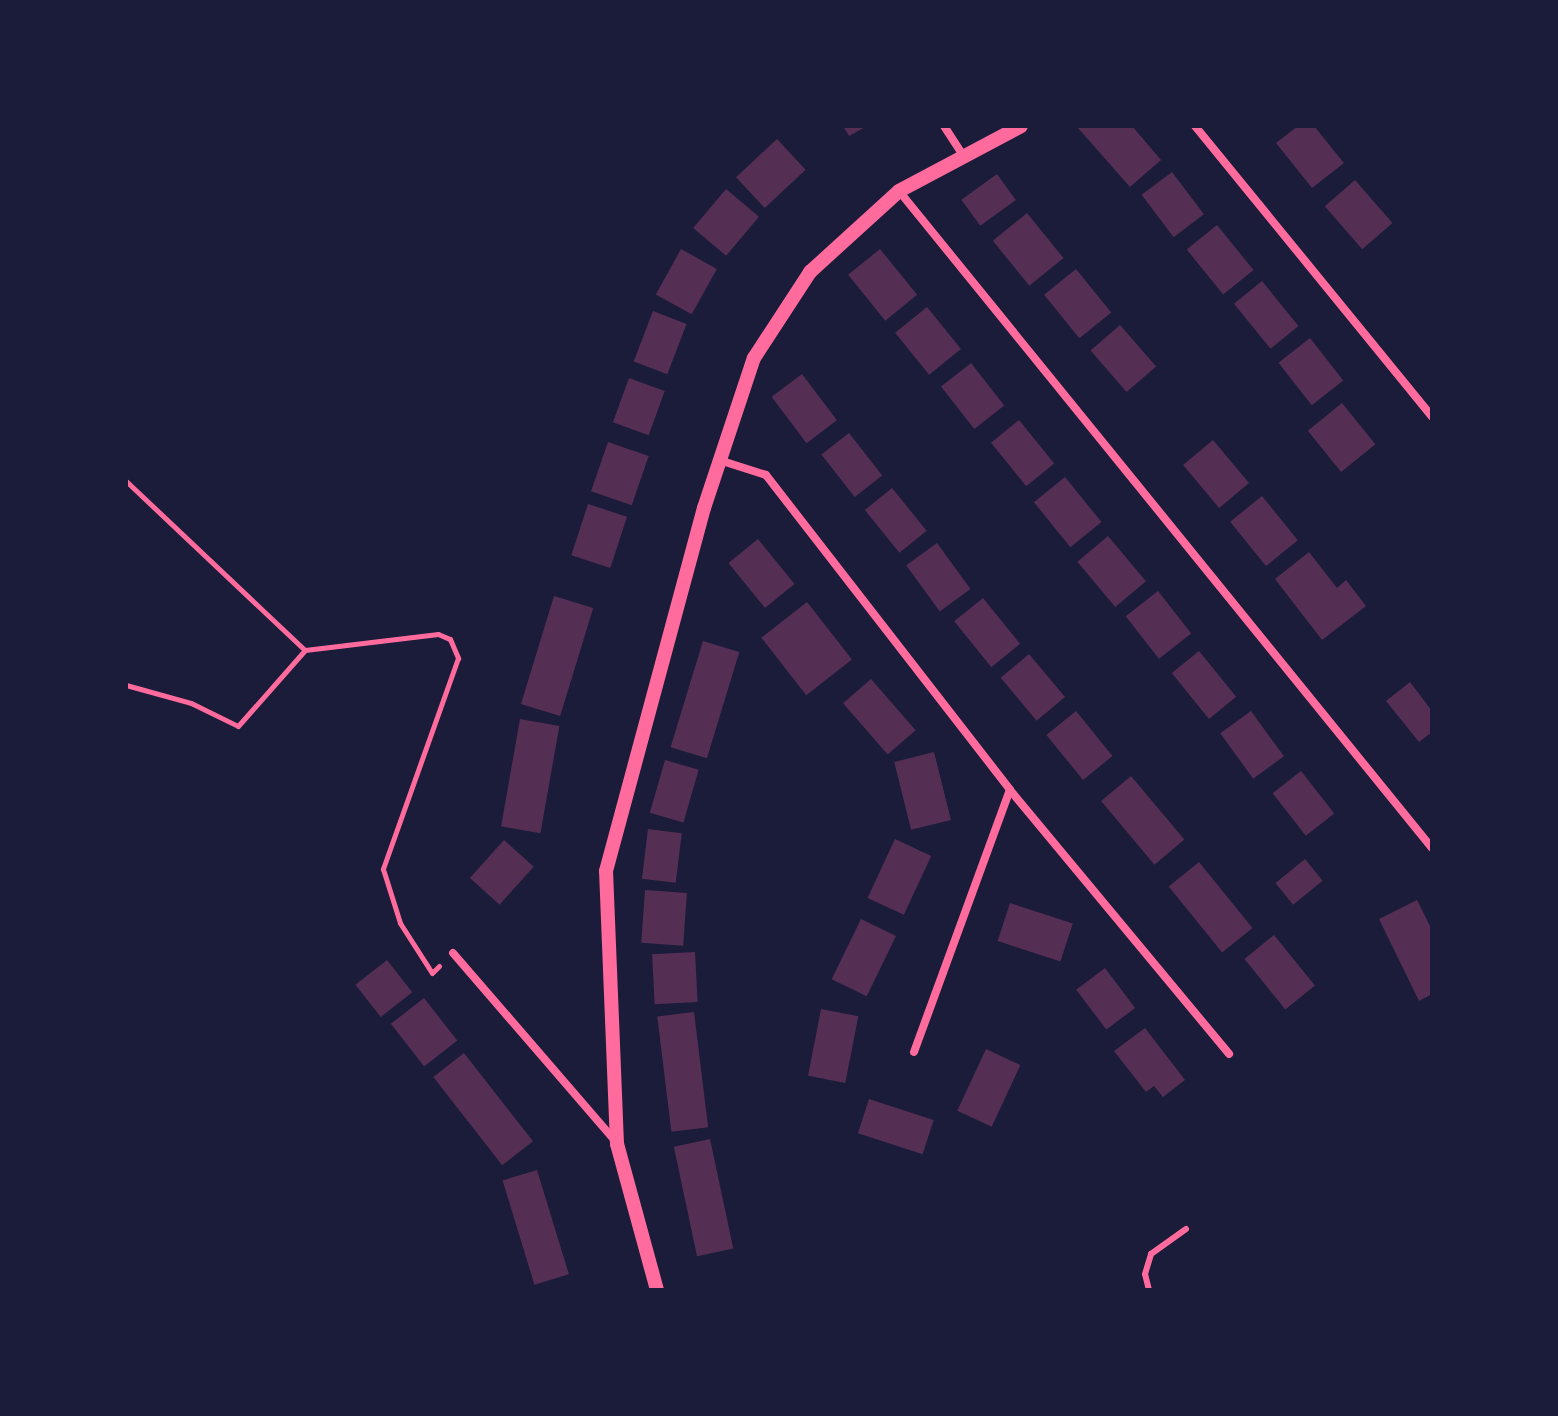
<!DOCTYPE html>
<html>
<head>
<meta charset="utf-8">
<style>
	body { margin:0 }
	#map { position:relative; width:1558px; height:1416px; overflow:hidden; background:#1b1b3a; font-family:Arial,sans-serif }
	div>[style] { position:absolute }
	.building>* { inset:0; background:#542f53; transform-origin:0 0 }
	.path>* { height:5px; margin:-2.5px; padding:0 2.5px; transform-origin:2.5px; border-radius:2.5px; background:#ff6b9d }
	.service>* { height:6px; margin:-3px; padding:0 3px; transform-origin:3px; border-radius:3px; background:#ff6b9d }
	.minor>* { height:8px; margin:-4px; padding:0 4px; transform-origin:4px; border-radius:4px; background:#ff6b9d }
	.tertiary>* { height:14px; margin:-7px; padding:0 7px; transform-origin:7px; border-radius:7px; background:#ff6b9d }
	span { translate:-50% -50%; white-space:nowrap; text-align:center; line-height:1.15; -webkit-text-stroke:8px #1b1b3a; paint-order:stroke }
	.frame { position:absolute; inset:0; border:128px solid #1b1b3a; pointer-events:none }
</style>
</head>
<body>
<div id="map">
	<div class="building">
		<div style="clip-path:polygon(843px 126px,867px 126px,849px 136px)"></div>
		<div style="clip-path:polygon(1132px 126px,1161px 160px,1130px 187px,1078px 128px)"></div>
		<div style="clip-path:polygon(1298px 126px,1314px 126px,1344px 163px,1312px 188px,1276px 143px)"></div>
		<div style="left:777px;top:139px;width:42px;height:56px;rotate:47deg"></div>
		<div style="left:1172px;top:172px;width:53px;height:38px;rotate:53deg"></div>
		<div style="left:997px;top:174px;width:32px;height:44px;rotate:54deg"></div>
		<div style="left:1355px;top:180px;width:57px;height:40px;rotate:49deg"></div>
		<div style="left:726px;top:189px;width:43px;height:51px;rotate:40deg"></div>
		<div style="left:1027px;top:213px;width:58px;height:44px;rotate:51deg"></div>
		<div style="left:1217px;top:225px;width:58px;height:39px;rotate:51deg"></div>
		<div style="left:681px;top:249px;width:41px;height:52px;rotate:29deg"></div>
		<div style="left:880px;top:249px;width:59px;height:41px;rotate:51deg"></div>
		<div style="left:1076px;top:269px;width:56px;height:41px;rotate:51deg"></div>
		<div style="left:1262px;top:281px;width:58px;height:36px;rotate:51deg"></div>
		<div style="left:927px;top:307px;width:54px;height:41px;rotate:51deg"></div>
		<div style="left:653px;top:311px;width:36px;height:54px;rotate:21deg"></div>
		<div style="left:1120px;top:325px;width:55px;height:39px;rotate:49deg"></div>
		<div style="left:1310px;top:338px;width:54px;height:40px;rotate:52deg"></div>
		<div style="left:971px;top:363px;width:54px;height:38px;rotate:52deg"></div>
		<div style="left:802px;top:374px;width:58px;height:38px;rotate:53deg"></div>
		<div style="left:629px;top:378px;width:38px;height:47px;rotate:20deg"></div>
		<div style="left:1342px;top:403px;width:53px;height:44px;rotate:51deg"></div>
		<div style="left:1019px;top:420px;width:56px;height:36px;rotate:51deg"></div>
		<div style="left:849px;top:433px;width:54px;height:35px;rotate:52deg"></div>
		<div style="left:1213px;top:440px;width:56px;height:39px;rotate:50deg"></div>
		<div style="left:608px;top:442px;width:43px;height:52px;rotate:19deg"></div>
		<div style="left:1065px;top:477px;width:58px;height:40px;rotate:51deg"></div>
		<div style="left:892px;top:488px;width:55px;height:35px;rotate:51deg"></div>
		<div style="left:1262px;top:496px;width:57px;height:41px;rotate:51deg"></div>
		<div style="left:588px;top:504px;width:41px;height:54px;rotate:18deg"></div>
		<div style="left:1108px;top:536px;width:59px;height:40px;rotate:50deg"></div>
		<div style="left:758px;top:539px;width:58px;height:38px;rotate:51deg"></div>
		<div style="left:937px;top:543px;width:57px;height:38px;rotate:54deg"></div>
		<div style="clip-path:polygon(1309px 552px,1337px 588px,1346px 580px,1366px 606px,1322px 640px,1275px 579px)"></div>
		<div style="left:1158px;top:591px;width:54px;height:41px;rotate:52deg"></div>
		<div style="left:554px;top:596px;width:41px;height:113px;rotate:17deg"></div>
		<div style="left:983px;top:598px;width:59px;height:37px;rotate:51deg"></div>
		<div style="left:807px;top:602px;width:73px;height:58px;rotate:52deg"></div>
		<div style="left:703px;top:641px;width:38px;height:111px;rotate:17deg"></div>
		<div style="left:1199px;top:651px;width:59px;height:35px;rotate:51deg"></div>
		<div style="left:1029px;top:654px;width:56px;height:37px;rotate:50deg"></div>
		<div style="left:871px;top:679px;width:68px;height:37px;rotate:49deg"></div>
		<div style="clip-path:polygon(1410px 682px,1432px 711px,1432px 732px,1419px 742px,1386px 701px)"></div>
		<div style="left:1076px;top:711px;width:58px;height:38px;rotate:51deg"></div>
		<div style="left:1251px;top:711px;width:56px;height:38px;rotate:54deg"></div>
		<div style="left:520px;top:719px;width:40px;height:109px;rotate:10deg"></div>
		<div style="left:934px;top:752px;width:70px;height:41px;rotate:76deg"></div>
		<div style="left:665px;top:760px;width:35px;height:55px;rotate:16deg"></div>
		<div style="left:1301px;top:771px;width:54px;height:36px;rotate:52deg"></div>
		<div style="left:1131px;top:776px;width:83px;height:39px;rotate:50deg"></div>
		<div style="left:648px;top:829px;width:34px;height:50px;rotate:7deg"></div>
		<div style="left:895px;top:839px;width:40px;height:65px;rotate:25deg"></div>
		<div style="left:504px;top:840px;width:40px;height:51px;rotate:42deg"></div>
		<div style="left:1305px;top:859px;width:28px;height:38px;rotate:51deg"></div>
		<div style="left:1199px;top:862px;width:85px;height:39px;rotate:51deg"></div>
		<div style="left:645px;top:890px;width:42px;height:53px;rotate:4deg"></div>
		<div style="clip-path:polygon(1417px 900px,1432px 930px,1432px 994px,1419px 1001px,1379px 919px)"></div>
		<div style="left:1010px;top:903px;width:66px;height:40px;rotate:18deg"></div>
		<div style="left:861px;top:919px;width:39px;height:67px;rotate:26deg"></div>
		<div style="left:1274px;top:935px;width:65px;height:38px;rotate:51deg"></div>
		<div style="left:695px;top:952px;width:50px;height:43px;rotate:87deg"></div>
		<div style="left:387px;top:960px;width:41px;height:40px;rotate:52deg"></div>
		<div style="left:1105px;top:968px;width:50px;height:36px;rotate:53deg"></div>
		<div style="left:424px;top:998px;width:54px;height:42px;rotate:52deg"></div>
		<div style="left:821px;top:1009px;width:38px;height:68px;rotate:11deg"></div>
		<div style="left:694px;top:1012px;width:116px;height:37px;rotate:83deg"></div>
		<div style="clip-path:polygon(1145px 1028px,1185px 1080px,1163px 1097px,1154px 1086px,1146px 1092px,1114px 1051px)"></div>
		<div style="left:986px;top:1049px;width:38px;height:68px;rotate:25deg"></div>
		<div style="left:464px;top:1053px;width:112px;height:39px;rotate:52deg"></div>
		<div style="left:869px;top:1099px;width:68px;height:36px;rotate:18deg"></div>
		<div style="left:710px;top:1139px;width:112px;height:37px;rotate:78deg"></div>
		<div style="left:537px;top:1170px;width:109px;height:36px;rotate:73deg"></div>
	</div>
	<div class="path">
		<div style="left:126px;top:481px;width:246px;rotate:43.4deg"></div>
		<div style="left:126px;top:685px;width:67px;rotate:15.5deg"></div>
		<div style="left:191px;top:703px;width:52px;rotate:26.1deg"></div>
		<div style="left:238px;top:726px;width:101px;rotate:-48.6deg"></div>
		<div style="left:305px;top:650px;width:134px;rotate:-6.9deg"></div>
		<div style="left:438px;top:634px;width:13px;rotate:23deg"></div>
		<div style="left:450px;top:639px;width:21px;rotate:67deg"></div>
		<div style="left:458px;top:658px;width:224px;rotate:109.6deg"></div>
		<div style="left:383px;top:869px;width:57px;rotate:72.5deg"></div>
		<div style="left:400px;top:923px;width:59px;rotate:57.4deg"></div>
		<div style="left:432px;top:973px;width:10px;rotate:-45deg"></div>
	</div>
	<div class="service">
		<div style="left:1149px;top:1290px;width:16px;rotate:-104deg"></div>
		<div style="left:1145px;top:1274px;width:21px;rotate:-73deg"></div>
		<div style="left:1151px;top:1254px;width:43px;rotate:-35.5deg"></div>
	</div>
	<div class="minor">
		<div style="left:944px;top:126px;width:33px;rotate:57deg"></div>
		<div style="left:1195px;top:126px;width:375px;rotate:50.8deg"></div>
		<div style="left:899px;top:191px;width:846px;rotate:50.95deg"></div>
		<div style="left:719px;top:460px;width:49px;rotate:17.7deg"></div>
		<div style="left:766px;top:475px;width:398px;rotate:52.2deg"></div>
		<div style="left:1010px;top:790px;width:343px;rotate:50.3deg"></div>
		<div style="left:453px;top:953px;width:251px;rotate:49.2deg"></div>
		<div style="left:914px;top:1052px;width:279px;rotate:-69.9deg"></div>
	</div>
	<div class="tertiary">
		<div style="left:657px;top:1290px;width:151px;rotate:-105.3deg"></div>
		<div style="left:617px;top:1144px;width:273px;rotate:-92.3deg"></div>
		<div style="left:606px;top:871px;width:376px;rotate:-74.9deg"></div>
		<div style="left:704px;top:508px;width:158px;rotate:-71.6deg"></div>
		<div style="left:754px;top:358px;width:103px;rotate:-56.9deg"></div>
		<div style="left:810px;top:272px;width:120px;rotate:-42.3deg"></div>
		<div style="left:899px;top:191px;width:138px;rotate:-28deg"></div>
	</div>
	<div class="frame"></div>
</div>
</body>
</html>
